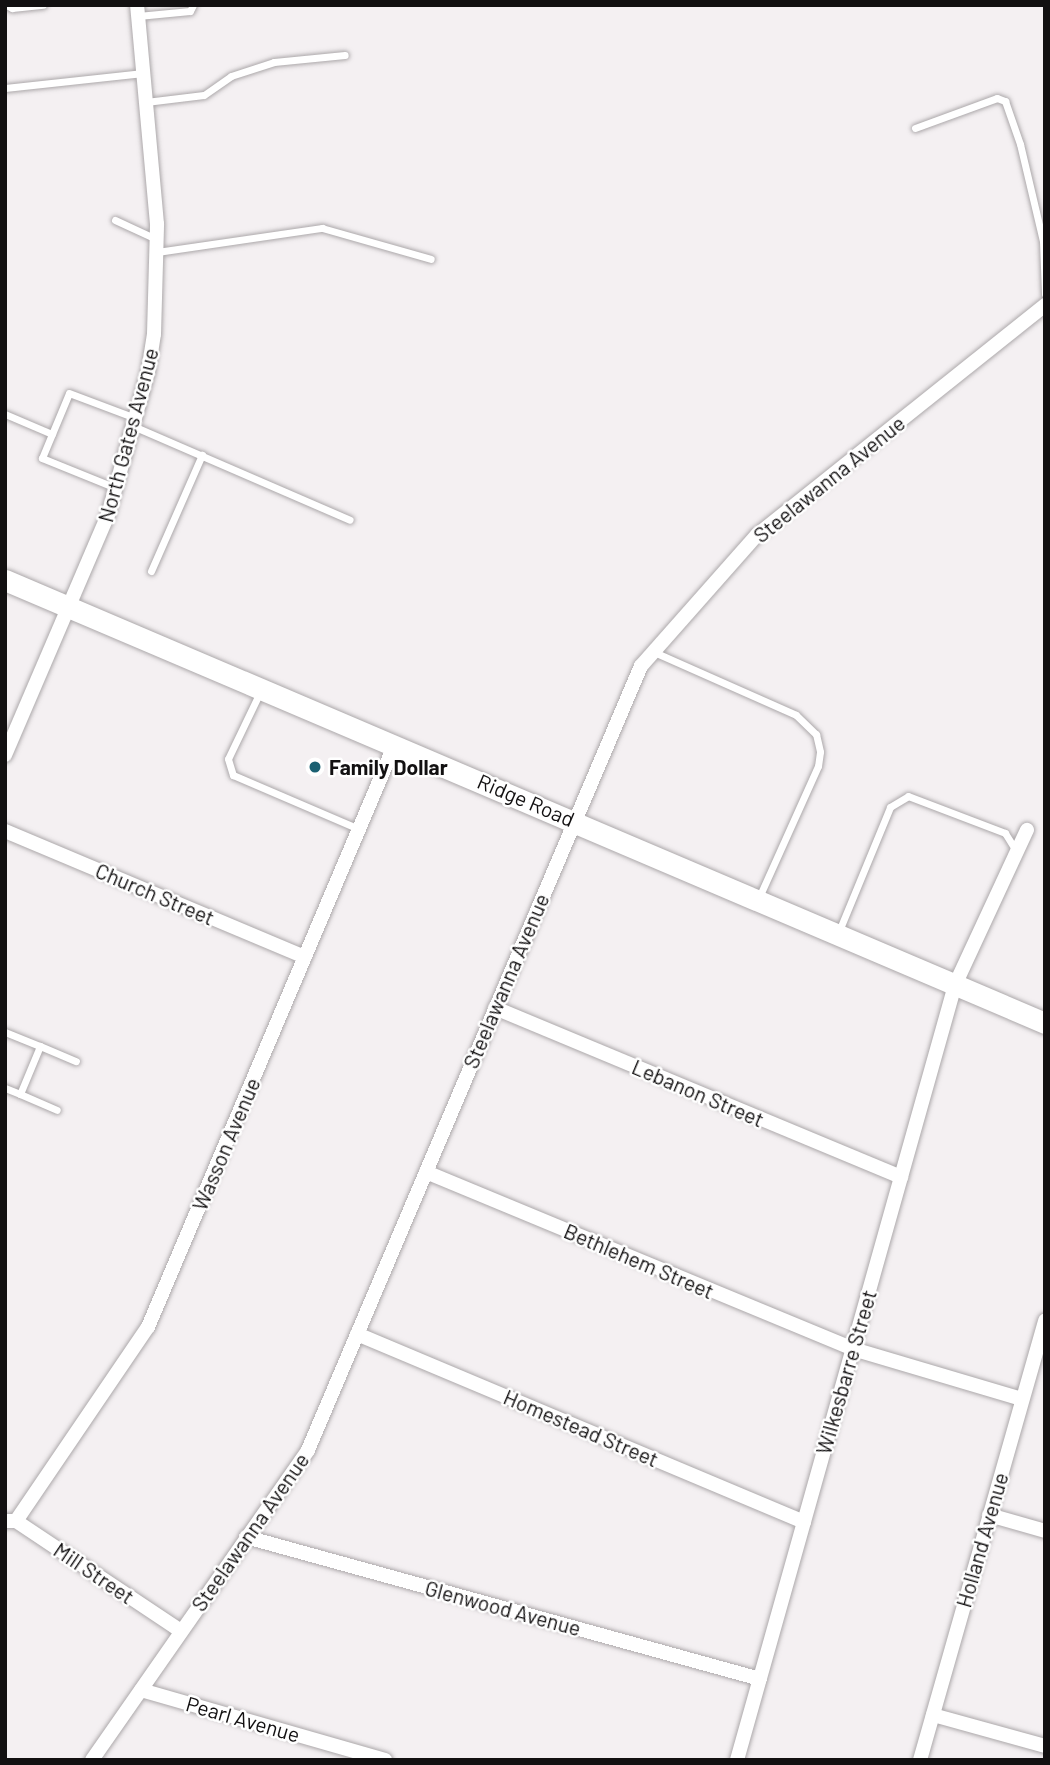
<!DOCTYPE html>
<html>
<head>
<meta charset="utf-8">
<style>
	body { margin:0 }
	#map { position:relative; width:1050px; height:1765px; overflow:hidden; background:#f4f0f2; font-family:Barlow,sans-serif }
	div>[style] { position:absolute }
	.roads { filter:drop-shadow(0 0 2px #aca8aa) drop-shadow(0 0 2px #aca8aa) }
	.service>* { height:7px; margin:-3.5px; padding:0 3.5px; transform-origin:3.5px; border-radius:3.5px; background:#fff }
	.minor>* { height:14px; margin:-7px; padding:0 7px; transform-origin:7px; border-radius:7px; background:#fff }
	.secondary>* { height:21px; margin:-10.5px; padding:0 10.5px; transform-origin:10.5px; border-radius:10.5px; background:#fff }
	.dots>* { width:19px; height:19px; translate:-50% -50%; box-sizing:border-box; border:4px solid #fff; border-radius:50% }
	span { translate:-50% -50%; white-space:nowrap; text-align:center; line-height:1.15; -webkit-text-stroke:5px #fff; paint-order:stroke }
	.street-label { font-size:21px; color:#121011 }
	.poi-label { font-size:21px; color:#121011; font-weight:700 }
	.left { translate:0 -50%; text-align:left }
	.frame { position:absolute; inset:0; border:7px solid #121011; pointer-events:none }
</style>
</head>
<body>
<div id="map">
	<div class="roads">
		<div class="service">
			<div style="left:6px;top:5px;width:7px;rotate:27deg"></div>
			<div style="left:12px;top:8px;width:31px;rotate:-6deg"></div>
			<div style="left:138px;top:16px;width:52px;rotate:-5.5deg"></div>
			<div style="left:190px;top:11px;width:7px;rotate:-63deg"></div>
			<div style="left:5px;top:88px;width:139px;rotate:-6.2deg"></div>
			<div style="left:146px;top:102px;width:58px;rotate:-6.9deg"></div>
			<div style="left:204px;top:95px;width:33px;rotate:-35deg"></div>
			<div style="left:231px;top:76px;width:45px;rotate:-18deg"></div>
			<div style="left:274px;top:62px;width:71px;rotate:-5.6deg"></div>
			<div style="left:915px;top:128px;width:87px;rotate:-20.1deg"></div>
			<div style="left:997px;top:98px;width:9px;rotate:21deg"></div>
			<div style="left:1005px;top:101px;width:46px;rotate:70.8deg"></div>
			<div style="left:1020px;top:144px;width:100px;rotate:76.7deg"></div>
			<div style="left:1043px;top:241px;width:53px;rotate:87.8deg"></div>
			<div style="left:115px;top:220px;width:45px;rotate:24.9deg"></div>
			<div style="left:157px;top:252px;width:167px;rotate:-8.3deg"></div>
			<div style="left:322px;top:228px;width:113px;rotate:15.9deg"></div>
			<div style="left:5px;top:414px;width:51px;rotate:23.1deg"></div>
			<div style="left:133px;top:426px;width:236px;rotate:23.4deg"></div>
			<div style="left:116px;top:488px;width:80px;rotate:-157.9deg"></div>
			<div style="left:42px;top:458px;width:70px;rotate:-67.4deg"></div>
			<div style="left:69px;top:393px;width:71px;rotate:20.7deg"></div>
			<div style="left:151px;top:571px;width:127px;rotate:-66.3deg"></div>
			<div style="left:654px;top:652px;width:155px;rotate:23.9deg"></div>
			<div style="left:796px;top:715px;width:28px;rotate:44deg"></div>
			<div style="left:816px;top:734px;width:18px;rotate:77deg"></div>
			<div style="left:820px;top:752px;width:14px;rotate:98deg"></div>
			<div style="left:818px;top:766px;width:144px;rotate:114.2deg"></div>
			<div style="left:261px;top:690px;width:76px;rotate:115.6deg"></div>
			<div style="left:228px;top:759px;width:17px;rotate:73deg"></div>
			<div style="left:233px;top:775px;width:137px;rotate:23.2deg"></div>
			<div style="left:839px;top:931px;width:134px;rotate:-67.6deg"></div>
			<div style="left:890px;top:807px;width:21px;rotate:-31deg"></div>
			<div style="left:908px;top:796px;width:104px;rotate:20.9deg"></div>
			<div style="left:1005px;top:833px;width:22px;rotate:58deg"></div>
			<div style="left:5px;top:1032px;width:38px;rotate:22deg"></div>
			<div style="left:40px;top:1046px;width:52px;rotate:112.6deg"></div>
			<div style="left:20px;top:1094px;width:16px;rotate:-158deg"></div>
			<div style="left:40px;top:1046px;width:39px;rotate:23deg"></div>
			<div style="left:20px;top:1094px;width:40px;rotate:23.4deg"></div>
		</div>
		<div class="minor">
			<div style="left:5px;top:755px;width:261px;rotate:-66.8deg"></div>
			<div style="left:108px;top:515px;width:148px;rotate:-74.4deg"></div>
			<div style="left:148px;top:372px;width:38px;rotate:-81deg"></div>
			<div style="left:154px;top:334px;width:110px;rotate:-88.4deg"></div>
			<div style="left:157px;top:224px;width:220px;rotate:-95.2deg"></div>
			<div style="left:5px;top:831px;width:325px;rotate:22.8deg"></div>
			<div style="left:495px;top:1008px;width:440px;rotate:22.6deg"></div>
			<div style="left:426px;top:1172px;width:462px;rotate:22.5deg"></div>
			<div style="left:853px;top:1349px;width:176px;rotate:16.5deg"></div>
			<div style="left:357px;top:1334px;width:485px;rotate:22.8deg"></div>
			<div style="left:989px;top:1515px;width:58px;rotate:15.9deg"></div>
			<div style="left:5px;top:1521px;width:11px"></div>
			<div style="left:16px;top:1521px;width:198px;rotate:33.7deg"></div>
			<div style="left:16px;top:1521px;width:235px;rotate:-55.8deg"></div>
			<div style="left:148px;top:1327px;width:633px;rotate:-67.04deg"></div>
			<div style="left:246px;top:1537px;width:533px;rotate:15.44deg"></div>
			<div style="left:141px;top:1690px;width:254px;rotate:16deg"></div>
			<div style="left:933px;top:1715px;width:116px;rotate:15.5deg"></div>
			<div style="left:92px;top:1760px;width:378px;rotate:-55.1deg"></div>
			<div style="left:308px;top:1450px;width:852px;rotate:-66.99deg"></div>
			<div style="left:641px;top:666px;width:175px;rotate:-48.5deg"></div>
			<div style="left:757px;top:535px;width:369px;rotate:-38.6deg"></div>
			<div style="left:737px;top:1760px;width:805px;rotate:-74.29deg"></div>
			<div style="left:955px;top:985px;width:171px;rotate:-65.1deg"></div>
			<div style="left:920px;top:1760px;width:457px;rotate:-74.1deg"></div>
		</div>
		<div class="secondary">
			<div style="left:5px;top:580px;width:1130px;rotate:23.07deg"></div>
		</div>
	</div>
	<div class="dots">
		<div style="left:315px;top:767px;background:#1b6072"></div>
	</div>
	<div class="street-label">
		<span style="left:128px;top:435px;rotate:-75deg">North Gates Avenue</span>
		<span style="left:829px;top:479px;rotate:-39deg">Steelawanna Avenue</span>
		<span style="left:526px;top:800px;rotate:23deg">Ridge Road</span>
		<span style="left:155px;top:894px;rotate:23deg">Church Street</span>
		<span style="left:506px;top:981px;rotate:-67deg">Steelawanna Avenue</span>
		<span style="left:698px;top:1093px;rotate:23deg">Lebanon Street</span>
		<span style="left:226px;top:1144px;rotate:-67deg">Wasson Avenue</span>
		<span style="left:639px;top:1261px;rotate:23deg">Bethlehem Street</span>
		<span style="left:846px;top:1372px;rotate:-74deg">Wilkesbarre Street</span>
		<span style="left:581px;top:1428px;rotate:23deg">Homestead Street</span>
		<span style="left:250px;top:1532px;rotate:-55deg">Steelawanna Avenue</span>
		<span style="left:982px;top:1540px;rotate:-74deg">Holland Avenue</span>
		<span style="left:94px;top:1573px;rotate:34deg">Mill Street</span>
		<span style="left:503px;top:1608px;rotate:15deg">Glenwood Avenue</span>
		<span style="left:243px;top:1719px;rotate:16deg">Pearl Avenue</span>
	</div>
	<div class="poi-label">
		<span class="left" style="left:329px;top:767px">Family Dollar</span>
	</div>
	<div class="frame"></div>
</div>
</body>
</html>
